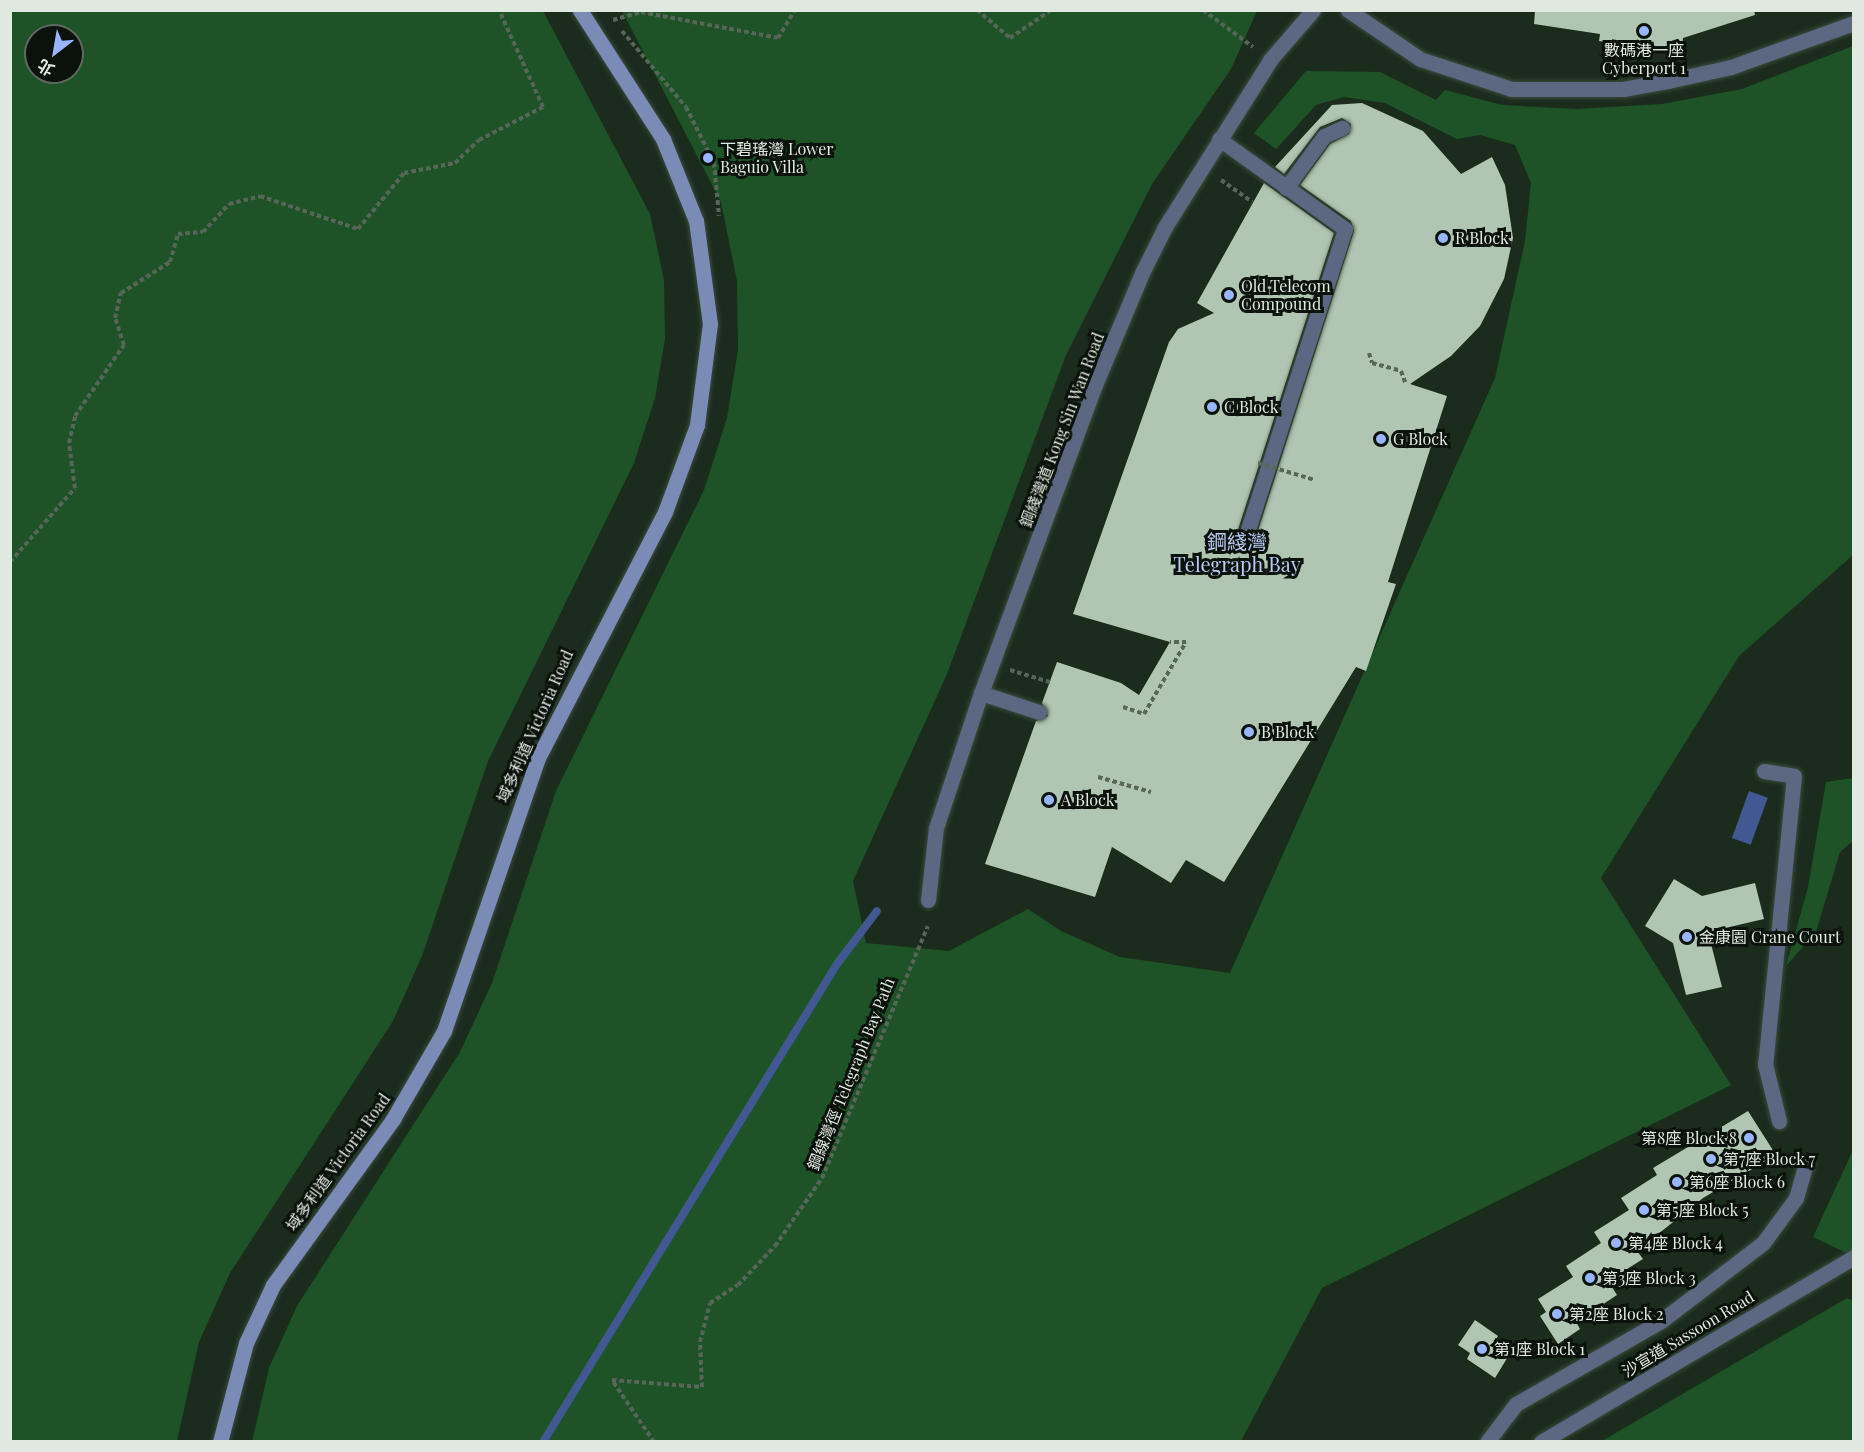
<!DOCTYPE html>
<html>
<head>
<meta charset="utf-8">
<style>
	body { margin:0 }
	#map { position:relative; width:1864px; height:1452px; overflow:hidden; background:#1b2c1d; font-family:"Playfair Display","Noto Sans TC",serif }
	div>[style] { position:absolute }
	.green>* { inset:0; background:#1d5327 }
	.water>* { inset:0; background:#425892; transform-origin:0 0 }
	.stream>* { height:8px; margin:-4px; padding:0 4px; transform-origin:4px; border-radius:4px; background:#425892 }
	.building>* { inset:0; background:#b1c6b2 }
	.path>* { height:4px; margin-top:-2px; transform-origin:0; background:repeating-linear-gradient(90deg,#576658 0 4.5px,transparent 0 7.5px) }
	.roads { filter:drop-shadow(0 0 2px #3a4a3c) drop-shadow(0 0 2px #3a4a3c) }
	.lane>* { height:15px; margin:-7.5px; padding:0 7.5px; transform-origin:7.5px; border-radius:7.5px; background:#5c6782 }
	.street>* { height:15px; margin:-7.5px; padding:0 7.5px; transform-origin:7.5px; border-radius:7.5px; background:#5c6782 }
	.secondary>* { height:15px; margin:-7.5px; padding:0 7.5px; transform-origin:7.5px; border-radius:7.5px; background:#7a8bb6 }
	.path-bridge>* { height:4px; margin-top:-2px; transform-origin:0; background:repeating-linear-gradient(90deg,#576658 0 4.5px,transparent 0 7.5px) }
	.dots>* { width:16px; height:16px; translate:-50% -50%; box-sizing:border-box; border:3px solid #0b120c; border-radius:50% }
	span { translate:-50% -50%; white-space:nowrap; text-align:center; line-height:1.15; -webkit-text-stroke:6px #0b120c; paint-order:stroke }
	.poi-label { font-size:16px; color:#dfe9df }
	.left { translate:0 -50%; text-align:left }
	.right { translate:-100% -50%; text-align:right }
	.street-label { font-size:16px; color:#dfe9df }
	.quarter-label { font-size:20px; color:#b9caf3 }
	.frame { position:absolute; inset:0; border:12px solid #dfe9df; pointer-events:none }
	.north { position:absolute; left:24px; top:24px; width:60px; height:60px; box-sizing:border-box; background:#0b120c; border:2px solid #606860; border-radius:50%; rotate:211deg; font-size:16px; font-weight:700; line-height:24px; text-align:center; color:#dfe9df }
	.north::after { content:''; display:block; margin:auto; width:21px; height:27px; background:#98b5fd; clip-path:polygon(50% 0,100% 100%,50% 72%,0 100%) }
</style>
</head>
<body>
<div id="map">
	<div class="green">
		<div style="clip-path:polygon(evenodd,10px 11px,543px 11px,650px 214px,664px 280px,665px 339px,655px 398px,634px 463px,488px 761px,422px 956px,393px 1021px,230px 1273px,199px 1342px,177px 1441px,11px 1441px,10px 11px,36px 36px,72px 36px,72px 72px,36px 72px,36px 36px)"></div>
		<div style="clip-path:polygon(622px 11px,1257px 11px,1231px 69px,1152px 184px,1066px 355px,947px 674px,853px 881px,866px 943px,949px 951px,1028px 909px,1061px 931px,1120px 957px,1230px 973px,1495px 378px,1525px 241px,1531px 183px,1515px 145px,1480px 135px,1457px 139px,1385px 103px,1344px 97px,1316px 105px,1276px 149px,1254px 133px,1306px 71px,1380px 72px,1436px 100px,1445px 90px,1502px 105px,1577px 109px,1662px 104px,1742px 89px,1853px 46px,1853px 555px,1739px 656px,1601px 878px,1731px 1085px,1322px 1288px,1241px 1441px,252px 1442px,269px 1368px,297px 1306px,460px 1052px,492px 983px,556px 791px,704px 490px,727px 418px,738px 350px,737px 281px,721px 202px)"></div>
		<div style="clip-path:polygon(1853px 778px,1853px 841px,1840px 852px,1816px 932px,1786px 966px,1808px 887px,1826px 782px)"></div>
		<div style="clip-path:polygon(1853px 1150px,1853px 1256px,1813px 1237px)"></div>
		<div style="clip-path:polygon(1847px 1298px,1854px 1301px,1853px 1441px,1602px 1441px)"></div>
	</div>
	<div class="water">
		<div style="left:1749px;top:791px;width:20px;height:50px;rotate:20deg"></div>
	</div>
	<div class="stream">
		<div style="left:543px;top:1442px;width:561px;rotate:-58.41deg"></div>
		<div style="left:837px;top:964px;width:66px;rotate:-53deg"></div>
	</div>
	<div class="building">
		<div style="clip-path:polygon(1535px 10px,1754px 10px,1755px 15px,1683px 38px,1682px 52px,1599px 41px,1600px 34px,1534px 24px)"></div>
		<div style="clip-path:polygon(1362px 103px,1423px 131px,1461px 174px,1492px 157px,1505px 185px,1513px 238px,1504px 279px,1480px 326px,1451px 356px,1410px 384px,1447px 396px,1388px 582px,1396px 584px,1366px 671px,1356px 667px,1224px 882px,1186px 860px,1171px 883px,1112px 847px,1095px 897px,985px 864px,1036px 721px,1048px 716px,1042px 703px,1057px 662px,1121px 683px,1139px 695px,1170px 642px,1073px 614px,1169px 342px,1178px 329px,1214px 313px,1197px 303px,1264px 183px,1334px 233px,1235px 539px,1240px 551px,1253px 546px,1354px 231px,1351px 221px,1300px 185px,1330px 144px,1349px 134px,1351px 124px,1342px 118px,1320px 127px,1284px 174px,1275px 167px,1332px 105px)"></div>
		<div style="clip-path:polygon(1674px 879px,1702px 896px,1755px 883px,1764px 919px,1708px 932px,1722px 987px,1686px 995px,1673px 943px,1645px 926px)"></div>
		<div style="clip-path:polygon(1748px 1111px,1776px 1155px,1703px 1198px,1637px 1251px,1643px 1259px,1608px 1281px,1617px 1295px,1576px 1322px,1580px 1329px,1558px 1344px,1540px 1316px,1546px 1312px,1538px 1299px,1573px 1277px,1566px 1266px,1601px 1243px,1594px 1232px,1629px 1210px,1621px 1198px,1657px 1175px,1653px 1168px)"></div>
		<div style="clip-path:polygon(1475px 1320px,1498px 1336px,1493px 1344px,1509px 1355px,1495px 1378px,1467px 1359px,1470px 1353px,1458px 1345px)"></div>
	</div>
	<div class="path">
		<div style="left:977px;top:10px;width:43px;rotate:40.3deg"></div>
		<div style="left:1010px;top:38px;width:50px;rotate:-34.3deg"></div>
		<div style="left:1203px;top:10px;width:62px;rotate:36.5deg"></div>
		<div style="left:613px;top:20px;width:29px;rotate:-16deg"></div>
		<div style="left:641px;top:12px;width:139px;rotate:10.7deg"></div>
		<div style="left:778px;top:38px;width:33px;rotate:-59deg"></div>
		<div style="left:622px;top:31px;width:99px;rotate:49.9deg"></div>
		<div style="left:686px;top:107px;width:63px;rotate:63.4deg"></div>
		<div style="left:714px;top:163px;width:53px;rotate:84.6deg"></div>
		<div style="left:1221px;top:180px;width:38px;rotate:35deg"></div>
		<div style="left:10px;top:562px;width:98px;rotate:-48.7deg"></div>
		<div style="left:75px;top:488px;width:45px;rotate:-97.6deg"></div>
		<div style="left:69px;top:443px;width:28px;rotate:-77deg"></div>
		<div style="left:75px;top:416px;width:86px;rotate:-55.4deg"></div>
		<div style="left:124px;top:345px;width:28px;rotate:-108deg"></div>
		<div style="left:115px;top:318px;width:26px;rotate:-77deg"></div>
		<div style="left:121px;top:293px;width:58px;rotate:-32.3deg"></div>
		<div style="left:170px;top:262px;width:29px;rotate:-74deg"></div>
		<div style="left:178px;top:234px;width:25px;rotate:-5deg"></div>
		<div style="left:203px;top:232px;width:38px;rotate:-47deg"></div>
		<div style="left:229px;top:204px;width:32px;rotate:-14deg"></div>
		<div style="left:260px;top:196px;width:103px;rotate:18.6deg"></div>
		<div style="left:358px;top:229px;width:72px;rotate:-50.6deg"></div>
		<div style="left:404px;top:173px;width:52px;rotate:-11.1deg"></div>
		<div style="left:455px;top:163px;width:33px;rotate:-44deg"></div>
		<div style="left:479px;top:140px;width:72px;rotate:-27.3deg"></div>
		<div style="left:543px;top:107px;width:107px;rotate:-114.4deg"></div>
		<div style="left:1010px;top:670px;width:42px;rotate:16.7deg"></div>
		<div style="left:1123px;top:707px;width:22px;rotate:18deg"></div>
		<div style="left:1144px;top:714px;width:83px;rotate:-59.7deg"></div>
		<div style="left:1186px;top:642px;width:16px;rotate:180deg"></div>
		<div style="left:1098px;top:777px;width:55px;rotate:15.8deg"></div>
		<div style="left:654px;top:1442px;width:75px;rotate:-124.1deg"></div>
		<div style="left:612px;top:1380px;width:90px;rotate:4.4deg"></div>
		<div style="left:702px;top:1387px;width:45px;rotate:-92.5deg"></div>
		<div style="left:700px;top:1342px;width:40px;rotate:-75.6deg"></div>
		<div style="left:710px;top:1303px;width:33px;rotate:-33deg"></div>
		<div style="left:738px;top:1285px;width:54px;rotate:-46.5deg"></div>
		<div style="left:775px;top:1246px;width:83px;rotate:-55.3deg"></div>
		<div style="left:822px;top:1178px;width:273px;rotate:-67.2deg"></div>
	</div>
	<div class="roads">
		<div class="lane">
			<div style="left:1219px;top:139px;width:155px;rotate:35.5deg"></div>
			<div style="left:1345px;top:229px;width:329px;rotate:107.9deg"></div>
			<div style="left:1286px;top:188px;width:64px;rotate:-53.8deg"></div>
			<div style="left:1324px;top:136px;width:20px;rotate:-24deg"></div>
			<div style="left:981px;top:693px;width:61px;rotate:18.1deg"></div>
			<div style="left:1764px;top:771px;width:30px;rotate:9deg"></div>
			<div style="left:1794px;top:776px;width:289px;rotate:95.7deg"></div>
			<div style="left:1765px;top:1064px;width:59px;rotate:76.2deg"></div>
		</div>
		<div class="street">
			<div style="left:1348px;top:10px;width:87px;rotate:34.2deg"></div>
			<div style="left:1420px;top:59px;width:96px;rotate:18.2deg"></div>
			<div style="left:1511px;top:89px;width:112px"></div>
			<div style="left:1623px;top:89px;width:46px;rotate:-10.1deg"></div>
			<div style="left:1668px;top:81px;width:65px;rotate:-12.5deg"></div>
			<div style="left:1731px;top:67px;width:131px;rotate:-19.7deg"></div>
			<div style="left:928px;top:900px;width:72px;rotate:-83.7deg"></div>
			<div style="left:936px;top:828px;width:142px;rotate:-71.6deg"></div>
			<div style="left:981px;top:693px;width:328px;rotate:-69.7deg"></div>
			<div style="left:1095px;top:385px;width:124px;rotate:-67.2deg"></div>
			<div style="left:1143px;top:271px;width:49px;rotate:-63.4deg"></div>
			<div style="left:1165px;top:227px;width:197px;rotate:-57.8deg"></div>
			<div style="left:1270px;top:60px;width:66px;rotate:-49.3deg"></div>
			<div style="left:1487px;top:1442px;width:48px;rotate:-52.7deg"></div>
			<div style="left:1516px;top:1404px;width:167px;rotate:-29.8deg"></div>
			<div style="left:1661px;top:1321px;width:128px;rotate:-37.4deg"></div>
			<div style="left:1763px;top:1243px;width:56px;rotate:-53.7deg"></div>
			<div style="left:1796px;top:1198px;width:37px;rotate:-74deg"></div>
			<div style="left:1541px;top:1442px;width:364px;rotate:-30.6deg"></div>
		</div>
		<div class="secondary">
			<div style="left:220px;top:1442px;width:102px;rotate:-75.3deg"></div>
			<div style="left:246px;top:1343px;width:64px;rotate:-65deg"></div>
			<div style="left:273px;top:1285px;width:205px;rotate:-54.1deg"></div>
			<div style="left:393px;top:1119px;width:102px;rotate:-59.9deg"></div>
			<div style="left:444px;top:1031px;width:289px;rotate:-71deg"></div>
			<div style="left:538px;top:758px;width:277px;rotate:-62.7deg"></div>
			<div style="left:665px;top:512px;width:93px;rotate:-69.8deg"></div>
			<div style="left:697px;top:425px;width:102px;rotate:-82.7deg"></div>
			<div style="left:710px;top:324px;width:104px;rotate:-97.7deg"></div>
			<div style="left:696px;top:221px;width:88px;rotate:-111.9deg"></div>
			<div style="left:663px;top:139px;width:153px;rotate:-122.8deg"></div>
		</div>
	</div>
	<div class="path-bridge">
		<div style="left:1369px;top:353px;width:10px;rotate:73deg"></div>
		<div style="left:1372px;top:363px;width:30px;rotate:15deg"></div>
		<div style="left:1401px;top:371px;width:12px;rotate:70deg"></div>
		<div style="left:1258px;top:463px;width:59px;rotate:16.6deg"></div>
	</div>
	<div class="dots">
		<div style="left:1644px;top:31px;background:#98b5fd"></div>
		<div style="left:708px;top:158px;background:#98b5fd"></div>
		<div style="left:1443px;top:238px;background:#98b5fd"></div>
		<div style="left:1229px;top:295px;background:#98b5fd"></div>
		<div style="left:1212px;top:407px;background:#98b5fd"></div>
		<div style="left:1381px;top:439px;background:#98b5fd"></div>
		<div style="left:1249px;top:732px;background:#98b5fd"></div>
		<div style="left:1049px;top:800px;background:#98b5fd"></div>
		<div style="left:1687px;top:937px;background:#98b5fd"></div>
		<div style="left:1749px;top:1138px;background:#98b5fd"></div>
		<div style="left:1711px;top:1159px;background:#98b5fd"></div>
		<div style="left:1677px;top:1182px;background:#98b5fd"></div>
		<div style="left:1644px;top:1210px;background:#98b5fd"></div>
		<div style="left:1616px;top:1243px;background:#98b5fd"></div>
		<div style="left:1590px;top:1278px;background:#98b5fd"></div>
		<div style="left:1557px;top:1314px;background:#98b5fd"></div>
		<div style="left:1482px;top:1349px;background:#98b5fd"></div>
	</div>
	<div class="poi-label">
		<span style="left:1644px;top:59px">數碼港一座<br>Cyberport 1</span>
		<span class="left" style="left:720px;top:158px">下碧瑤灣 Lower<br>Baguio Villa</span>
		<span class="left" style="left:1455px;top:238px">R Block</span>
		<span class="left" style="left:1241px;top:295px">Old Telecom<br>Compound</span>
		<span class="left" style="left:1224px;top:407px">C Block</span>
		<span class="left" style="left:1393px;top:439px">G Block</span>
		<span class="left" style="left:1261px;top:732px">B Block</span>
		<span class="left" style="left:1061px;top:800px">A Block</span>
		<span class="left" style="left:1699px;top:937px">金康園 Crane Court</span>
		<span class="right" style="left:1737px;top:1138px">第8座 Block 8</span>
		<span class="left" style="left:1723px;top:1159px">第7座 Block 7</span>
		<span class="left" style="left:1689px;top:1182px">第6座 Block 6</span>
		<span class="left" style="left:1656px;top:1210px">第5座 Block 5</span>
		<span class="left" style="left:1628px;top:1243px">第4座 Block 4</span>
		<span class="left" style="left:1602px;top:1278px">第3座 Block 3</span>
		<span class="left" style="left:1569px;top:1314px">第2座 Block 2</span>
		<span class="left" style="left:1494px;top:1349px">第1座 Block 1</span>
	</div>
	<div class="street-label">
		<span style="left:1062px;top:430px;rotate:-69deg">鋼綫灣道 Kong Sin Wan Road</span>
		<span style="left:535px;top:726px;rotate:-66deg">域多利道 Victoria Road</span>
		<span style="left:851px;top:1074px;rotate:-68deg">鋼線灣徑 Telegraph Bay Path</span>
		<span style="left:338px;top:1162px;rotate:-54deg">域多利道 Victoria Road</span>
		<span style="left:1688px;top:1334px;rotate:-31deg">沙宣道 Sassoon Road</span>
	</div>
	<div class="quarter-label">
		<span style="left:1237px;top:552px">鋼綫灣<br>Telegraph Bay</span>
	</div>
	<div class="frame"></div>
	<div class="north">北</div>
</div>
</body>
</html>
